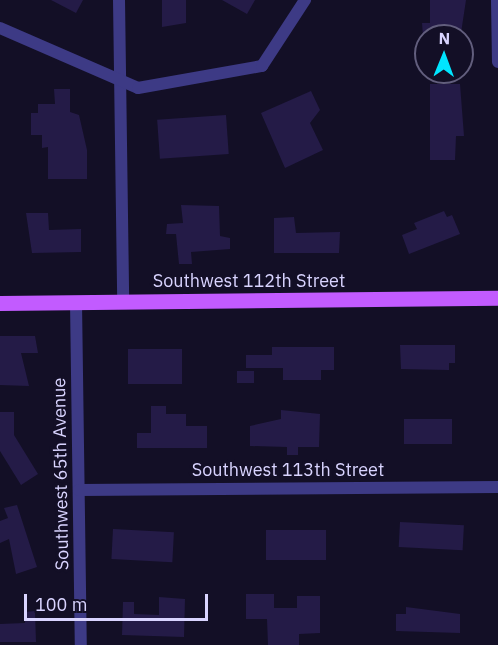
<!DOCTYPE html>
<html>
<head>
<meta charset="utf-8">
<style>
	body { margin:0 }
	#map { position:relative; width:498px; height:645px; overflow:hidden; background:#130f26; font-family:"IBM Plex Sans",sans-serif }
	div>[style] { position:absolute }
	.building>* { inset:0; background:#241b47; transform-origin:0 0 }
	.minor>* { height:12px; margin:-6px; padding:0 6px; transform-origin:6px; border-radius:6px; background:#3d3a85 }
	.major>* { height:15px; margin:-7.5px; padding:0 7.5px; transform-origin:7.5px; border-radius:7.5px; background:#c25bff }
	span { translate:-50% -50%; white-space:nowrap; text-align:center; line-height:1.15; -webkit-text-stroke:6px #130f26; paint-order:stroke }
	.street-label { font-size:18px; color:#d9d4ff }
	.north { position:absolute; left:414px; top:24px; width:60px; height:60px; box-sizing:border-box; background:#130f26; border:2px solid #625e7d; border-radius:50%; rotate:1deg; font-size:16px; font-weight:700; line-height:24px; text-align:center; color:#d9d4ff }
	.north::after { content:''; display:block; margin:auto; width:21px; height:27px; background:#00e5ff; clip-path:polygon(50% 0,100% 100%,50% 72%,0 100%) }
	.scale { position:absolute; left:24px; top:594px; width:184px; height:27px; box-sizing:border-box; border:3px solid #d9d4ff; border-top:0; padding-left:8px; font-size:18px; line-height:21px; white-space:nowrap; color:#d9d4ff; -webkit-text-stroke:4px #130f26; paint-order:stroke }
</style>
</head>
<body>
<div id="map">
	<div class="building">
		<div style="clip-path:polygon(51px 0,83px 0,76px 13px)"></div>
		<div style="clip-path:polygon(162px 0,186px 0,186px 23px,162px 27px)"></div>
		<div style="clip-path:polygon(222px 0,255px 0,247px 14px)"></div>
		<div style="clip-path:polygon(430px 0,466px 0,461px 33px,423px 36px,422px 23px,430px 23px)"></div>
		<div style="clip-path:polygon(430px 84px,460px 84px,464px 136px,456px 136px,455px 160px,430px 160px)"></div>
		<div style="clip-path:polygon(54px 89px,70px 89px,70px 112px,79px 115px,87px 150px,87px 179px,48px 179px,48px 147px,42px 148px,42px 135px,31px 135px,31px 113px,38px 113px,38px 104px,55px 104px)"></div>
		<div style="clip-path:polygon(311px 91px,320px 110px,310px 123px,323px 150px,285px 168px,261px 113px)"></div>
		<div style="left:226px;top:115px;width:39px;height:69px;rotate:86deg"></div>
		<div style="clip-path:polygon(181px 205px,219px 206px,220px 236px,230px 238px,230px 249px,191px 252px,192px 264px,179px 264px,176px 234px,166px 234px,167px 224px,183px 223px)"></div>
		<div style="clip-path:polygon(444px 211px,447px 217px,452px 215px,460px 234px,409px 254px,402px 235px,417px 229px,414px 223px)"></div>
		<div style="clip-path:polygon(26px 213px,48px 213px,49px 230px,81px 229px,81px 252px,32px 253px)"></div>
		<div style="clip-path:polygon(294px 217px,296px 233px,340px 232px,339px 253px,274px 253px,274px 218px)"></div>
		<div style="clip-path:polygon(0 336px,35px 336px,38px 353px,21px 353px,29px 386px,0 385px)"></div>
		<div style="clip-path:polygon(400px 345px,455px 345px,455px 363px,449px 363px,449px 370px,401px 369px)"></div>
		<div style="clip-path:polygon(272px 347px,334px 347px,334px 370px,321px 370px,321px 380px,283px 380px,283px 368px,246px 368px,246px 355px,272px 355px)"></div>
		<div style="left:128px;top:349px;width:54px;height:35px"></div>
		<div style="left:237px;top:371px;width:17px;height:12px"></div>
		<div style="clip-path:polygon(151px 406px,166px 406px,166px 414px,186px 414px,186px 426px,207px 426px,207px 448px,137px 448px,137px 433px,151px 433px)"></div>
		<div style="clip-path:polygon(281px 410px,320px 414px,319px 447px,298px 447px,298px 455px,287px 455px,287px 447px,250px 446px,250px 426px,281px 419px)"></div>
		<div style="clip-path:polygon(0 412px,14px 412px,14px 435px,38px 474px,21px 485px,0 451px)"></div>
		<div style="left:404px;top:419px;width:48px;height:25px"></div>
		<div style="clip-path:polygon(17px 505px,37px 567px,16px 574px,9px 539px,0 543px,0 521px,8px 518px,4px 508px)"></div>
		<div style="left:400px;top:522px;width:64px;height:25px;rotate:3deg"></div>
		<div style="left:113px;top:529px;width:61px;height:30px;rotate:3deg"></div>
		<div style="left:266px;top:530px;width:60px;height:30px"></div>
		<div style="clip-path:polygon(246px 594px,274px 594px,274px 608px,297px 608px,297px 596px,320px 596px,320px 633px,299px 634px,299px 645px,268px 645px,267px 619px,246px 619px)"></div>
		<div style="clip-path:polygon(159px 597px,185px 599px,184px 637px,122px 635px,123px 602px,134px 602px,134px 614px,159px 615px)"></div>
		<div style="clip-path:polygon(406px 607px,460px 614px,460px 633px,396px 631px,396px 614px,406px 614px)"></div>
		<div style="clip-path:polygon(35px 611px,36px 642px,0 642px,0 624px,25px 623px,25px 612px)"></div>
	</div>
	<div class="minor">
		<div style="left:119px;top:0;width:301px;rotate:89.2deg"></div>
		<div style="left:497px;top:0;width:62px;rotate:89.1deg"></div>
		<div style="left:0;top:28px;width:150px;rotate:23.5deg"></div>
		<div style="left:138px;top:88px;width:126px;rotate:-10.1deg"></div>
		<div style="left:262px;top:66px;width:79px;rotate:-56.9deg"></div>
		<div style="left:76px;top:302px;width:343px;rotate:89.2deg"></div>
		<div style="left:79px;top:490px;width:419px;rotate:-0.4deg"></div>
	</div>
	<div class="major">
		<div style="left:0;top:303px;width:498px;rotate:-0.6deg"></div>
	</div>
	<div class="street-label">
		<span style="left:249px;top:281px">Southwest 112th Street</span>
		<span style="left:288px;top:470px">Southwest 113th Street</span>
		<span style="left:61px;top:474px;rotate:-91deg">Southwest 65th Avenue</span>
	</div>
	<div class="north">N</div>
	<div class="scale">100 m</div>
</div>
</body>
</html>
